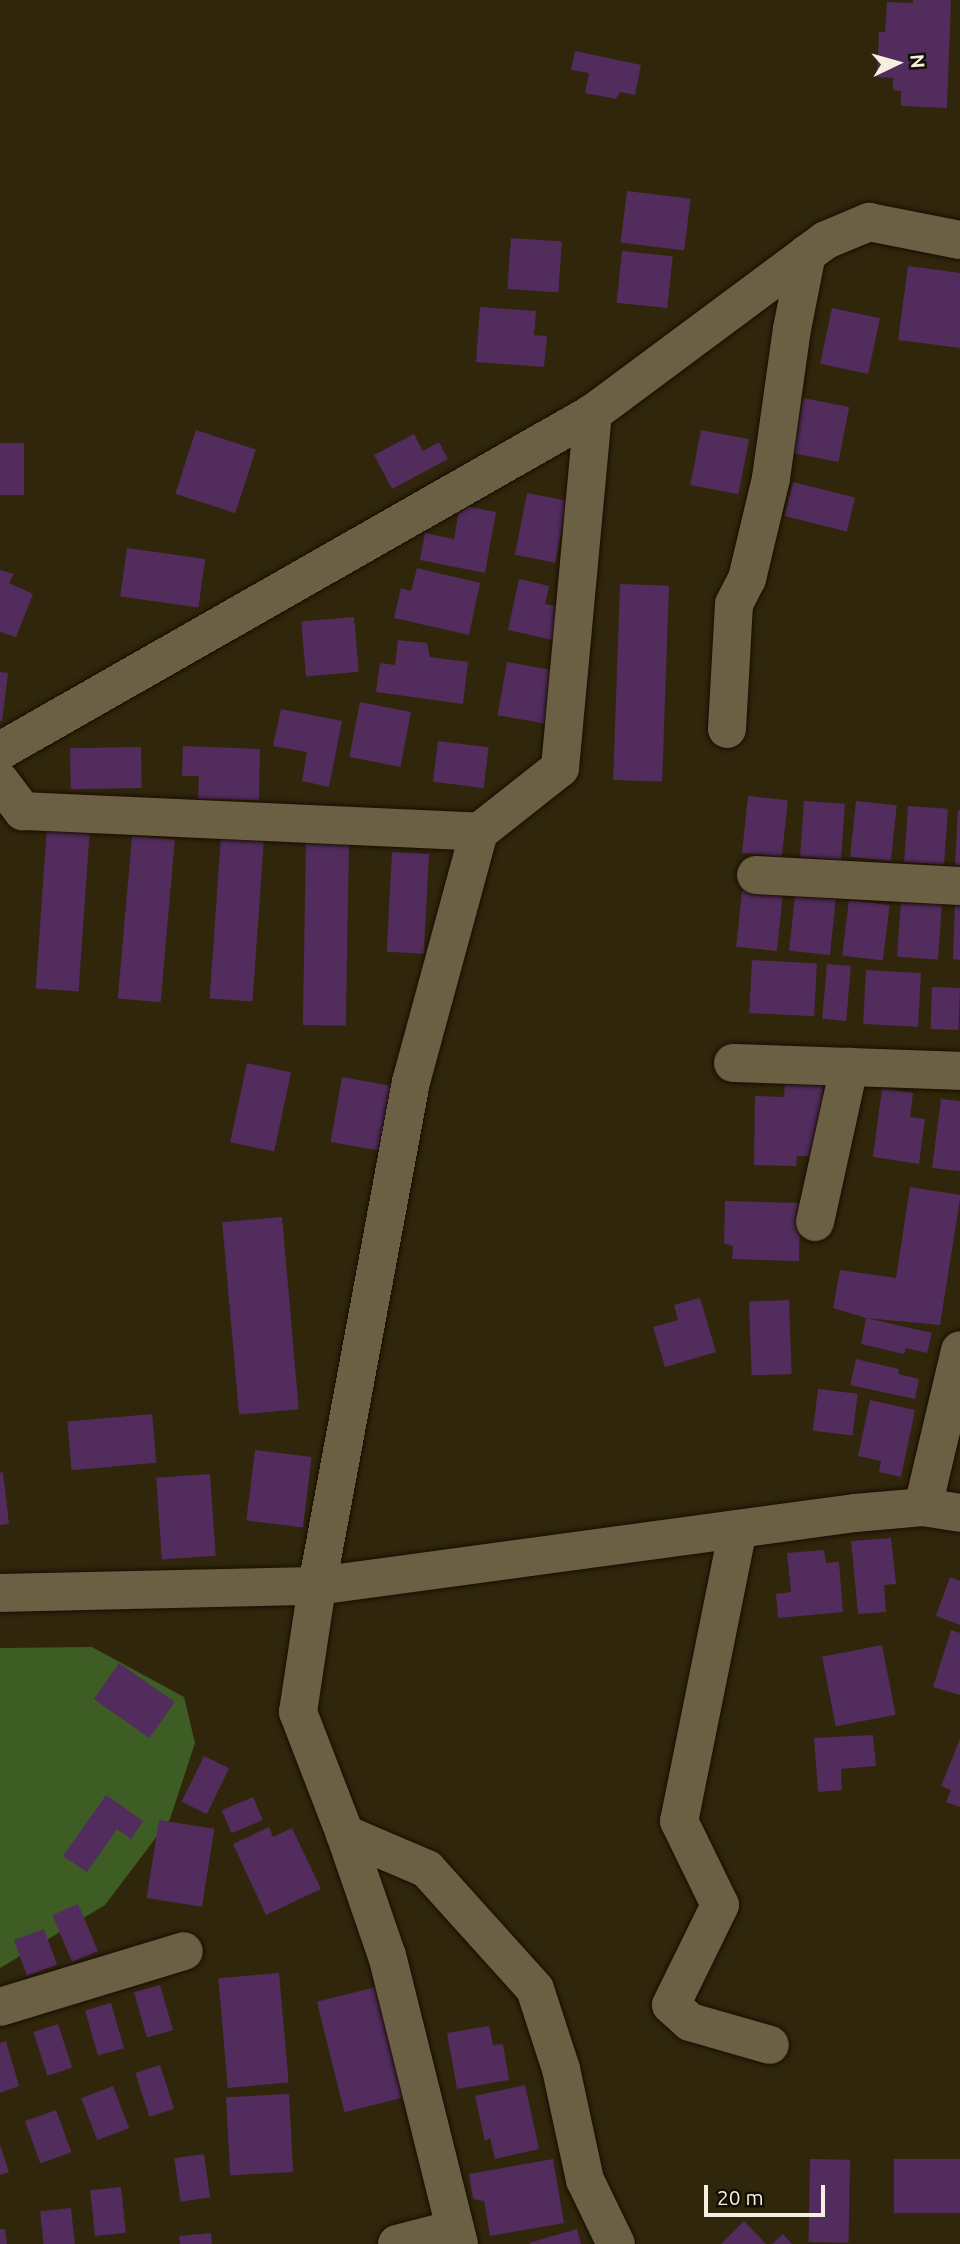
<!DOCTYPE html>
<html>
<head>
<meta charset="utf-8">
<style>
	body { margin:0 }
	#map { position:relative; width:960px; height:2244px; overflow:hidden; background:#30260b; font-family:Ubuntu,sans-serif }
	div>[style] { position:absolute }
	.forest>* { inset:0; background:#3e5d24 }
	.building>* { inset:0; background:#522c5d; transform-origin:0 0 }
	.roads { filter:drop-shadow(0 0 2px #180e00) drop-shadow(0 0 2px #180e00) }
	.minor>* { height:38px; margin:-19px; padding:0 19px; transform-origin:19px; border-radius:19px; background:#6c6044 }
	span { translate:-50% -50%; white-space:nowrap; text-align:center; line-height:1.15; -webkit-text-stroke:5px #140f05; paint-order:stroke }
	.north { position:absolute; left:862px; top:28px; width:70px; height:70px; -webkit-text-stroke:5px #140f05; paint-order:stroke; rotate:85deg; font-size:19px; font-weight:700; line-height:28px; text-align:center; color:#f6efe0 }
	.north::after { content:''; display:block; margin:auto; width:24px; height:32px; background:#f6efe0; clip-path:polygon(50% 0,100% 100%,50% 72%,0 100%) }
	.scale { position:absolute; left:704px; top:2185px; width:121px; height:32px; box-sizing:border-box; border:4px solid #f6efe0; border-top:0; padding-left:9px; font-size:21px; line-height:24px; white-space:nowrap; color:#f6efe0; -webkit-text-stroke:5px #140f05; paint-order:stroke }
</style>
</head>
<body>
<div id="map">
	<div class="forest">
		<div style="clip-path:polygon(92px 1647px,184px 1697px,195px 1743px,170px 1819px,105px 1905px,0 1968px,0 1648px)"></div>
	</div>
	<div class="building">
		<div style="clip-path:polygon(913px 0,951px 0,947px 108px,901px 106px,901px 91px,893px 90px,893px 78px,877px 77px,879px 32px,885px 32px,887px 2px,913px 3px)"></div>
		<div style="clip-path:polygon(575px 51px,641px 65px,635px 95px,620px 92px,616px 99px,585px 93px,589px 73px,571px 70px)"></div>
		<div style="left:627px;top:191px;width:64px;height:52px;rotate:7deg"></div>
		<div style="left:511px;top:238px;width:51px;height:51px;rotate:4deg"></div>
		<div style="left:622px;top:251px;width:51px;height:52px;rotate:6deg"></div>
		<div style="clip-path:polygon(908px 266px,960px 273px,960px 348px,898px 340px)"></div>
		<div style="clip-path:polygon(480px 307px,536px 311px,534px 335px,547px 336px,544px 367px,476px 362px)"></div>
		<div style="left:832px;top:308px;width:49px;height:57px;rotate:12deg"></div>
		<div style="left:803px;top:398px;width:47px;height:56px;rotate:11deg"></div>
		<div style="left:196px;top:430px;width:63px;height:67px;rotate:18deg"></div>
		<div style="left:701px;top:430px;width:49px;height:56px;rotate:11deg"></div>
		<div style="clip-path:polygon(414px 434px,423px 451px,439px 442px,448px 459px,392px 489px,374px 455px)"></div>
		<div style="left:0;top:443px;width:24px;height:52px"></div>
		<div style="left:793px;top:482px;width:64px;height:35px;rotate:14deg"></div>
		<div style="left:527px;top:493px;width:41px;height:63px;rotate:11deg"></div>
		<div style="clip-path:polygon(460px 505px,496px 512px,485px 573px,420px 560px,425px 533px,454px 539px)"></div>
		<div style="left:127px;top:548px;width:79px;height:49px;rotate:8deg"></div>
		<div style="clip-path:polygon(417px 568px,480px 583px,469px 635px,394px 618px,401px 588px,411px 591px)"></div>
		<div style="clip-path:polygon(0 570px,14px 574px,9px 583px,33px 594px,16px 637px,0 632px)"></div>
		<div style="clip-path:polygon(519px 579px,549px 586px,545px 604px,565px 608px,557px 641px,508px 630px)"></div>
		<div style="left:620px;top:584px;width:49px;height:196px;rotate:2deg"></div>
		<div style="left:354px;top:617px;width:55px;height:53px;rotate:85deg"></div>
		<div style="clip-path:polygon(398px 640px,427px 643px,430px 657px,468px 662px,463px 704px,376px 692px,380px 663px,395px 665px)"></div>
		<div style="left:507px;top:662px;width:52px;height:54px;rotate:10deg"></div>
		<div style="clip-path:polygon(0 672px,8px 673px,2px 721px,0 721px)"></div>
		<div style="left:360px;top:702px;width:52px;height:56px;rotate:11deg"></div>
		<div style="clip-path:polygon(281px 709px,342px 721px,329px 787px,302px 781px,307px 752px,273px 746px)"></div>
		<div style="left:438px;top:741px;width:51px;height:41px;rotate:7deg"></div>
		<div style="clip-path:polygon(183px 746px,260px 749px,259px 800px,198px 799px,199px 776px,182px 776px)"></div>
		<div style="left:141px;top:747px;width:41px;height:71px;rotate:89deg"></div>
		<div style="left:748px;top:796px;width:40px;height:57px;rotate:6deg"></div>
		<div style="left:804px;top:801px;width:41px;height:56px;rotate:4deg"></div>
		<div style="left:856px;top:801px;width:41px;height:56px;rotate:6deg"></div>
		<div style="left:908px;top:806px;width:40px;height:56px;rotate:4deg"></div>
		<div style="clip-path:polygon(958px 810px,960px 810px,960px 866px,955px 866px)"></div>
		<div style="left:47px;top:826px;width:43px;height:163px;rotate:4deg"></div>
		<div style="left:132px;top:836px;width:43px;height:163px;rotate:5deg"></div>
		<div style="left:221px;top:836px;width:43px;height:163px;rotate:4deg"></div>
		<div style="left:306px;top:841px;width:43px;height:184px;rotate:1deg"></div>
		<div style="left:392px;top:852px;width:37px;height:100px;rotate:3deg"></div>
		<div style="left:742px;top:891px;width:41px;height:56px;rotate:6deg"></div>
		<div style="left:795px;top:895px;width:41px;height:56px;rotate:6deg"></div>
		<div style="left:849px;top:900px;width:41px;height:56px;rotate:7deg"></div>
		<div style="left:901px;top:901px;width:41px;height:56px;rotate:4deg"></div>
		<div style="clip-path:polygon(955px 903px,960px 904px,960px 960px,953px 959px)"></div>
		<div style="left:752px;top:960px;width:65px;height:53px;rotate:3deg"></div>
		<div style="left:827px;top:964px;width:24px;height:55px;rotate:5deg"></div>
		<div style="left:866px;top:970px;width:55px;height:54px;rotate:3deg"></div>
		<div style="left:932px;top:987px;width:28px;height:42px;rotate:2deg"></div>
		<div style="left:247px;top:1063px;width:45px;height:81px;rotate:12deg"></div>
		<div style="left:342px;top:1077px;width:54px;height:66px;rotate:10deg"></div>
		<div style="clip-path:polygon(785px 1084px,823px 1085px,822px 1156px,797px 1156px,796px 1166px,754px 1165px,755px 1096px,784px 1097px)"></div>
		<div style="clip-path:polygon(882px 1089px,913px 1093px,910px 1117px,925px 1119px,919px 1164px,873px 1157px)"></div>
		<div style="clip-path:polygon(941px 1099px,960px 1101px,960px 1171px,932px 1168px)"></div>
		<div style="clip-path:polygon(910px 1187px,960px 1195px,960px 1199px,940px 1325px,866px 1318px,932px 1333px,927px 1353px,906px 1348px,904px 1354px,861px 1344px,866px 1318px,833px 1308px,840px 1270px,896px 1278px)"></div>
		<div style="clip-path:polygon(725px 1201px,800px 1203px,799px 1261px,732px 1259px,733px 1246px,724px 1243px)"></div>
		<div style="left:282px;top:1217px;width:193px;height:60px;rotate:85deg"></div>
		<div style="clip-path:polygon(700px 1298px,716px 1352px,665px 1367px,653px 1327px,678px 1320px,674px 1305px)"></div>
		<div style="left:789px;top:1300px;width:74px;height:40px;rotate:88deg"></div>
		<div style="clip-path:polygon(856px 1359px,899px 1369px,898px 1374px,919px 1379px,915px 1399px,850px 1385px)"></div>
		<div style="left:818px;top:1389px;width:40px;height:42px;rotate:7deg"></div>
		<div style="clip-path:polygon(870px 1400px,915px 1410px,901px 1477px,879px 1472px,881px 1461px,858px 1456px)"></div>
		<div style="left:152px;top:1414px;width:49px;height:85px;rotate:85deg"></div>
		<div style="left:255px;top:1450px;width:57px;height:71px;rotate:7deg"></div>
		<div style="clip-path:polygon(3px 1472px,9px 1524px,0 1525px,0 1473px)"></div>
		<div style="left:210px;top:1474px;width:82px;height:54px;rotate:86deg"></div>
		<div style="clip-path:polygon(891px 1538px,896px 1584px,884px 1585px,886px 1612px,858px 1614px,851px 1541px)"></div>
		<div style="clip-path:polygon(824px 1550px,826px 1563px,839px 1562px,843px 1612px,778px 1618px,776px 1594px,791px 1592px,787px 1553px)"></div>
		<div style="clip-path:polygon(950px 1577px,960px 1581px,960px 1625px,936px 1616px)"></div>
		<div style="clip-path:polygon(951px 1630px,960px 1633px,960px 1695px,933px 1687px)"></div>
		<div style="left:882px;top:1645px;width:71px;height:61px;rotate:79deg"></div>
		<div style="left:119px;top:1663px;width:68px;height:44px;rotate:35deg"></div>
		<div style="clip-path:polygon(873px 1735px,876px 1766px,841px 1769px,842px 1790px,818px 1792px,814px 1738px)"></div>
		<div style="clip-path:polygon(960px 1739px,960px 1807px,946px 1802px,951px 1790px,941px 1786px)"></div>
		<div style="left:204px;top:1756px;width:28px;height:51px;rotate:26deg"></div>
		<div style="clip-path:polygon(106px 1795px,143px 1821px,131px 1839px,117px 1829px,87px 1872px,63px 1856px)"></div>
		<div style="left:253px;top:1797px;width:25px;height:34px;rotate:67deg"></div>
		<div style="left:159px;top:1820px;width:56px;height:79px;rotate:9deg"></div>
		<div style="clip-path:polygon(269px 1827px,273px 1837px,292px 1828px,321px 1889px,266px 1915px,233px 1844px)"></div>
		<div style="left:78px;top:1904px;width:51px;height:28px;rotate:67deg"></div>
		<div style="left:44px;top:1929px;width:38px;height:32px;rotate:70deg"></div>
		<div style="left:279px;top:1973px;width:110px;height:61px;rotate:85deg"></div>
		<div style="left:160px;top:1985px;width:47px;height:27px;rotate:74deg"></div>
		<div style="left:376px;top:1987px;width:114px;height:61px;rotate:76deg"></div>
		<div style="left:111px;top:2003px;width:47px;height:27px;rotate:74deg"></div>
		<div style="left:58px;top:2024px;width:46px;height:26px;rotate:72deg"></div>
		<div style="clip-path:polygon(489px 2026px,493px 2045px,503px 2044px,509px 2080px,457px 2089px,447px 2033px)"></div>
		<div style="clip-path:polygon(6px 2041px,19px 2086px,0 2093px,0 2043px)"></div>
		<div style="left:160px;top:2065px;width:46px;height:26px;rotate:72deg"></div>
		<div style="clip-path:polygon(525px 2085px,539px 2149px,495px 2159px,490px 2138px,485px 2141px,475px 2096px)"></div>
		<div style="left:113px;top:2086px;width:45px;height:34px;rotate:69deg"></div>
		<div style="left:289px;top:2094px;width:78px;height:63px;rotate:87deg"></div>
		<div style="left:56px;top:2110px;width:45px;height:33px;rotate:70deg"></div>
		<div style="clip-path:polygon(0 2145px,9px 2172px,0 2175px)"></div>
		<div style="left:204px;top:2154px;width:44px;height:30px;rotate:82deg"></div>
		<div style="clip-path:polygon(553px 2159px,564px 2223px,490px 2236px,484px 2201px,473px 2199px,469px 2174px)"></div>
		<div style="left:810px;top:2159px;width:40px;height:83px;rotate:1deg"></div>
		<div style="left:960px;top:2159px;width:54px;height:66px;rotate:90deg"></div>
		<div style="left:121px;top:2187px;width:46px;height:31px;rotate:84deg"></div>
		<div style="left:71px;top:2208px;width:36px;height:31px;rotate:84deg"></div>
		<div style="clip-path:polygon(744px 2221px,766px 2244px,721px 2244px)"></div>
		<div style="clip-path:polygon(0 2229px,5px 2229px,7px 2244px,0 2244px)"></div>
		<div style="clip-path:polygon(577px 2229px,581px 2244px,530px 2244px,529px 2243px)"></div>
		<div style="clip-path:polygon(211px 2233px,212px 2244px,180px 2244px,179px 2236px)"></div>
		<div style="clip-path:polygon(783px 2234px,792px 2244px,772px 2244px)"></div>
	</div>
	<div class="roads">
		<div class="minor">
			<div style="left:727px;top:729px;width:125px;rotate:-86.8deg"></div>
			<div style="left:734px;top:604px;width:28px;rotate:-63deg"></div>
			<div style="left:747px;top:579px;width:104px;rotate:-76.6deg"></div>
			<div style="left:771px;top:478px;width:150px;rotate:-82deg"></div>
			<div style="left:792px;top:329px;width:77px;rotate:-78.8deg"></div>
			<div style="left:0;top:751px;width:683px;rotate:-29.68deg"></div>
			<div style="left:593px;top:413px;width:290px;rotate:-36.6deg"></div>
			<div style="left:826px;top:240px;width:47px;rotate:-22.7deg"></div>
			<div style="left:869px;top:222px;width:93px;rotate:11.2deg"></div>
			<div style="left:0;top:781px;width:38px;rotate:53deg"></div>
			<div style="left:23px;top:811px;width:456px;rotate:2.6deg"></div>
			<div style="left:756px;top:875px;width:204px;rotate:3.1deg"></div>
			<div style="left:733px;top:1063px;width:227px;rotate:2deg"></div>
			<div style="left:815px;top:1222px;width:159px;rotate:-77.6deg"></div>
			<div style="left:923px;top:1507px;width:161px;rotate:-76.7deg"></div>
			<div style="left:738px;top:1529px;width:298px;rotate:101.4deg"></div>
			<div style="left:679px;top:1821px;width:93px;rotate:64deg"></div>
			<div style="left:720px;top:1905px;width:111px;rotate:116.1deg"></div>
			<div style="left:671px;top:2005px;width:25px;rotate:42deg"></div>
			<div style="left:690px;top:2022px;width:83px;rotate:16deg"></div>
			<div style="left:0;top:1593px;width:317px;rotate:-1.3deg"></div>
			<div style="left:317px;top:1586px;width:543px;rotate:-7.73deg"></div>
			<div style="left:855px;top:1513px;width:68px;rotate:-5deg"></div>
			<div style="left:923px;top:1507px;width:37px;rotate:9deg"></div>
			<div style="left:345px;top:1834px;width:89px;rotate:23.1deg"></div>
			<div style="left:427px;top:1869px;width:161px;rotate:48deg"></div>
			<div style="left:535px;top:1989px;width:84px;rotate:72deg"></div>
			<div style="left:561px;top:2069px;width:114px;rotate:77.8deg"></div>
			<div style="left:585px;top:2180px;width:71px;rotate:64.2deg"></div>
			<div style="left:0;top:2007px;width:192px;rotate:-16.9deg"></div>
			<div style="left:397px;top:2244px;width:60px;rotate:-14.5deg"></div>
			<div style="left:459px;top:2244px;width:297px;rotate:-104deg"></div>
			<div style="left:387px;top:1956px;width:129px;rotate:-109deg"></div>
			<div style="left:345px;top:1834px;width:131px;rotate:-111.1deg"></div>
			<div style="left:298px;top:1712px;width:127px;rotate:-81.4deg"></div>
			<div style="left:317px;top:1586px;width:513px;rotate:-79.44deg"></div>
			<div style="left:411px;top:1082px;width:259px;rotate:-74.8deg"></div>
			<div style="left:479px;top:832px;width:103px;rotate:-38.3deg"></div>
			<div style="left:560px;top:768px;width:357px;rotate:-84.7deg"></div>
		</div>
	</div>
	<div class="north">N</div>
	<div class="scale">20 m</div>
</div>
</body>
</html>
